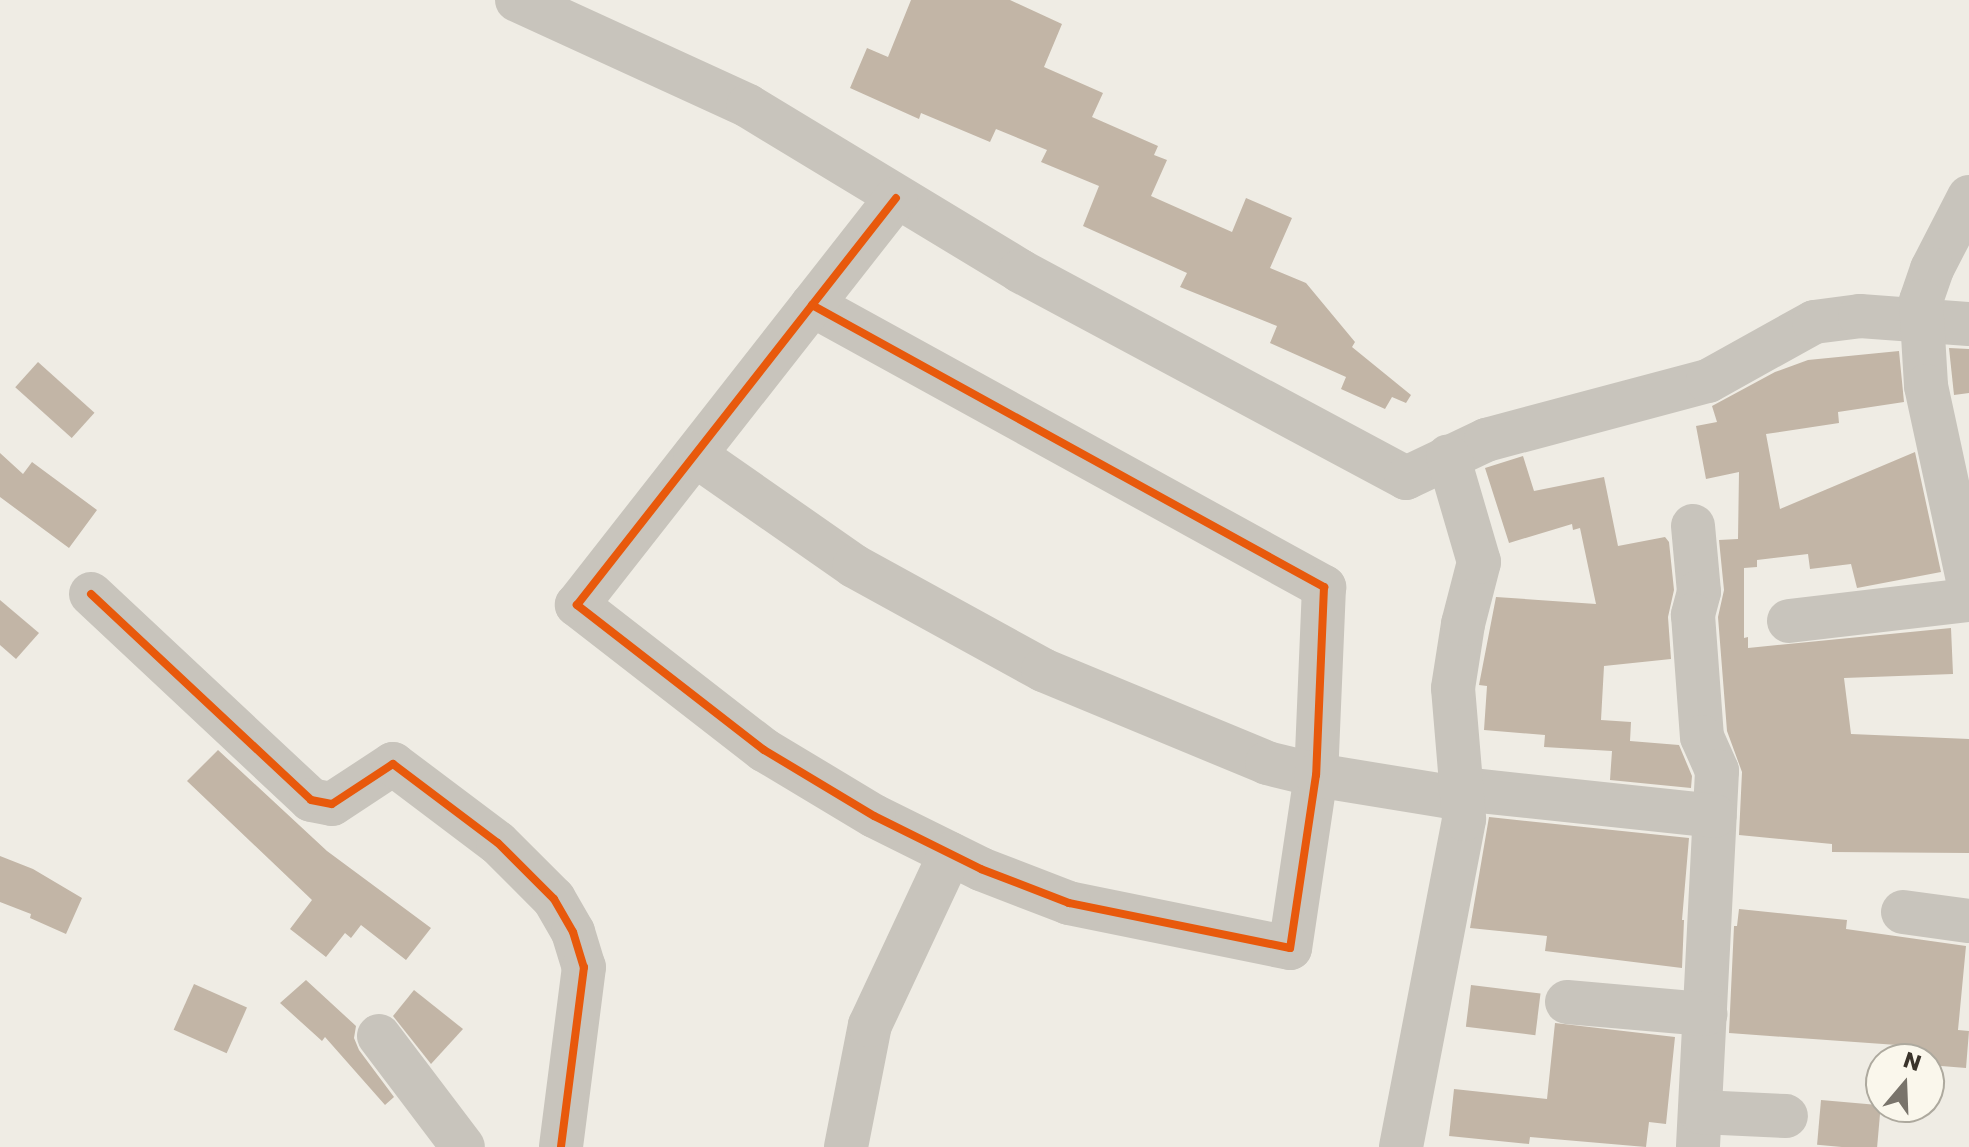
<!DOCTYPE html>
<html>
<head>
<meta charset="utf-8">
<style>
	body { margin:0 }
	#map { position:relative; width:1969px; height:1147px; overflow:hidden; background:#efece4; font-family:Poppins,sans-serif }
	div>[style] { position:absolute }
	.building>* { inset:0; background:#c2b5a6; transform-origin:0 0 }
	.minor>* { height:44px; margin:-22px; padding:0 22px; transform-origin:22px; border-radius:22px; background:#c8c4bc }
	.cycleway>* { height:8px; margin:-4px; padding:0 4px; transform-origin:4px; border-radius:4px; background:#e8590c }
	span { translate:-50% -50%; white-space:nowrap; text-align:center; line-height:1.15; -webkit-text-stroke:8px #faf7ec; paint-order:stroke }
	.north { position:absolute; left:1865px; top:1043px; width:80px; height:80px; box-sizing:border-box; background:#faf7ec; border:2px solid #ada99e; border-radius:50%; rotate:19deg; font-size:22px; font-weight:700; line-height:32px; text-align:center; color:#39332a }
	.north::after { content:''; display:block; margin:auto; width:28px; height:36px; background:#79746b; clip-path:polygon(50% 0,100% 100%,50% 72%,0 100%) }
</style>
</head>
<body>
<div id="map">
	<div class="building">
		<div style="clip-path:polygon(911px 0,1010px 0,1062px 24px,1044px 67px,1103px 93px,1092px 117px,1158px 146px,1154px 155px,1167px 160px,1151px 196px,1232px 232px,1246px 198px,1292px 218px,1270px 268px,1306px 283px,1355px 342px,1352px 347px,1411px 395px,1406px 403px,1392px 397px,1385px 409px,1341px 389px,1346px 377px,1270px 343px,1277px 326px,1180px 287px,1187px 273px,1083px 226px,1099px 186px,1041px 162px,1047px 150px,996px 129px,990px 142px,921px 113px,919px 119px,850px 88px,867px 48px,888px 57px)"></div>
		<div style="clip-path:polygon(1949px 348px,1969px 349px,1969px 393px,1954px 395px)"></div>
		<div style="clip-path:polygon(1899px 351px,1904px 402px,1838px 412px,1839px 423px,1766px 434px,1780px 509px,1915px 452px,1941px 572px,1857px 588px,1851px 564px,1810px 569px,1808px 554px,1757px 560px,1757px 567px,1744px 568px,1744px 638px,1748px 637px,1748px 648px,1951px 628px,1953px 674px,1844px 678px,1851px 734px,1969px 739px,1969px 853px,1832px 852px,1832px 844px,1739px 835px,1742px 772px,1727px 731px,1718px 617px,1724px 590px,1719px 540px,1738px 539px,1739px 472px,1706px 479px,1696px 426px,1717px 422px,1712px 406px,1775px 372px,1808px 360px)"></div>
		<div style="left:38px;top:362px;width:76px;height:34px;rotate:42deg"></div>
		<div style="clip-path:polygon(0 453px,23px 474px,32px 462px,97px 510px,69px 548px,0 497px)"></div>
		<div style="clip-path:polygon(1523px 456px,1534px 491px,1604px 477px,1618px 546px,1665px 537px,1669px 542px,1674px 590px,1668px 617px,1671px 659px,1604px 666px,1601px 720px,1631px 722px,1630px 741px,1679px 745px,1692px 776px,1691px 788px,1610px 780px,1612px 751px,1544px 747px,1545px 735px,1484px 730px,1487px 686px,1479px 685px,1496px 597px,1596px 604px,1580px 528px,1573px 530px,1572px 524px,1509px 543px,1485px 468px)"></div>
		<div style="clip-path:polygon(0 600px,39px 633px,16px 659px,0 645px)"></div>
		<div style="clip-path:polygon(218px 750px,327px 851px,431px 928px,406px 960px,361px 925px,351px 938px,345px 933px,326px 957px,290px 929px,312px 900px,187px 781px)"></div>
		<div style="clip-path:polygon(1489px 817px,1689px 838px,1682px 920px,1684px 920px,1682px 968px,1545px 951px,1547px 936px,1470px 928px)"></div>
		<div style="clip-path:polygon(0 856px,33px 869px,82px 898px,66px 934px,30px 918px,31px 914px,0 902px)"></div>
		<div style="clip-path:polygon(1739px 909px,1847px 920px,1846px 929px,1966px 946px,1958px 1030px,1969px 1031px,1966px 1068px,1929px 1065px,1929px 1059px,1896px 1059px,1897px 1045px,1729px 1033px,1734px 926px,1737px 926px)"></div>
		<div style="clip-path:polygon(306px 980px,356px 1026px,354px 1038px,359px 1050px,394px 1097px,385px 1105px,325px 1037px,322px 1041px,280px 1003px)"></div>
		<div style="left:194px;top:984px;width:58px;height:50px;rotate:24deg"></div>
		<div style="left:1471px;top:985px;width:70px;height:42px;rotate:7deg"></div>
		<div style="clip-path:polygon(414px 990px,463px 1029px,431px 1064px,393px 1016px)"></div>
		<div style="clip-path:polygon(1555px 1023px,1675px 1037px,1666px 1124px,1649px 1122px,1646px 1147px,1530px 1137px,1529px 1144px,1449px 1136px,1454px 1089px,1547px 1099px)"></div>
		<div style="left:1821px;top:1100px;width:60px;height:45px;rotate:5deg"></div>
	</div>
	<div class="minor">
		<div style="left:517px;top:0;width:254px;rotate:24.6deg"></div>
		<div style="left:748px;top:106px;width:318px;rotate:31.2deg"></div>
		<div style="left:1020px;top:271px;width:438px;rotate:28.2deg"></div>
		<div style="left:1406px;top:478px;width:89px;rotate:-25.4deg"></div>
		<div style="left:1486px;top:440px;width:230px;rotate:-14.9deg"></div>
		<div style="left:1708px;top:381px;width:121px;rotate:-29.1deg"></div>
		<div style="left:1814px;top:322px;width:46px;rotate:-7.4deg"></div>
		<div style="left:1860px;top:316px;width:109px;rotate:4.2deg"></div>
		<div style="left:1969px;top:197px;width:81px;rotate:117.2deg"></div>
		<div style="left:1932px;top:269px;width:34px;rotate:109deg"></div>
		<div style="left:1921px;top:301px;width:85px;rotate:86.6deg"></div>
		<div style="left:1926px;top:386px;width:204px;rotate:77.8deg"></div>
		<div style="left:812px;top:305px;width:585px;rotate:28.85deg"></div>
		<div style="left:1324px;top:587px;width:188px;rotate:92.4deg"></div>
		<div style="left:1316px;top:775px;width:175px;rotate:98.5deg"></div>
		<div style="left:1290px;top:948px;width:226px;rotate:-168.5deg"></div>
		<div style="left:1069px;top:903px;width:94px;rotate:-158.9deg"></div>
		<div style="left:981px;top:869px;width:119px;rotate:-153.6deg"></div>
		<div style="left:874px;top:816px;width:128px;rotate:-149deg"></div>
		<div style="left:764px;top:750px;width:237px;rotate:-142.2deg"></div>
		<div style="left:577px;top:605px;width:517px;rotate:-51.91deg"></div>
		<div style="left:695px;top:455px;width:194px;rotate:34.9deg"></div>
		<div style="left:854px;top:566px;width:216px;rotate:28.8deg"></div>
		<div style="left:1043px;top:670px;width:243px;rotate:22.5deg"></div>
		<div style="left:1267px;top:763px;width:50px;rotate:13.8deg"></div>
		<div style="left:1316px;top:775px;width:149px;rotate:9.3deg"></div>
		<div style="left:1693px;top:526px;width:66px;rotate:84.8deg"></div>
		<div style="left:1699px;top:592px;width:24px;rotate:105deg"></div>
		<div style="left:1693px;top:615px;width:122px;rotate:85.8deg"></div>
		<div style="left:1702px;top:737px;width:37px;rotate:66deg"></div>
		<div style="left:1717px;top:771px;width:376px;rotate:92.9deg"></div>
		<div style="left:91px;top:594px;width:301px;rotate:43.1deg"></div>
		<div style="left:311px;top:800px;width:21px;rotate:11deg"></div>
		<div style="left:332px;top:804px;width:73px;rotate:-33.3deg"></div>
		<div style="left:393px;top:764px;width:131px;rotate:37deg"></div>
		<div style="left:498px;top:843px;width:79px;rotate:45deg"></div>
		<div style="left:554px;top:899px;width:38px;rotate:60deg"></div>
		<div style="left:573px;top:932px;width:37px;rotate:73deg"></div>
		<div style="left:584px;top:967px;width:181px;rotate:97.3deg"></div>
		<div style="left:1789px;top:621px;width:181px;rotate:-6.7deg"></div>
		<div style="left:1462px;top:789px;width:254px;rotate:6.1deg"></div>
		<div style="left:1903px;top:912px;width:67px;rotate:7.8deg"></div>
		<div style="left:1567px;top:1002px;width:139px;rotate:5deg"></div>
		<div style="left:379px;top:1036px;width:139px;rotate:52.9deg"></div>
		<div style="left:1700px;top:1112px;width:86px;rotate:2.7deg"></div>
		<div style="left:846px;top:1147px;width:124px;rotate:-78.9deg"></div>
		<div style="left:870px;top:1025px;width:189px;rotate:-64.9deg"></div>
		<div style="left:1401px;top:1147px;width:334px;rotate:-79.1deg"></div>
		<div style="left:1464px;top:819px;width:131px;rotate:-94.8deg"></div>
		<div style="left:1453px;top:688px;width:65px;rotate:-81.1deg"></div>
		<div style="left:1463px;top:624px;width:64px;rotate:-75.5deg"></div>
		<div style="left:1479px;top:562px;width:110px;rotate:-106.3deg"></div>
	</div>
	<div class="cycleway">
		<div style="left:812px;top:305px;width:585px;rotate:28.85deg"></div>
		<div style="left:1324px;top:587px;width:188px;rotate:92.4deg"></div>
		<div style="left:1316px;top:775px;width:175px;rotate:98.5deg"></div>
		<div style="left:1290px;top:948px;width:226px;rotate:-168.5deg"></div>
		<div style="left:1069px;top:903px;width:94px;rotate:-158.9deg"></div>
		<div style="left:981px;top:869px;width:119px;rotate:-153.6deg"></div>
		<div style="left:874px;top:816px;width:128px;rotate:-149deg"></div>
		<div style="left:764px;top:750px;width:237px;rotate:-142.2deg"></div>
		<div style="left:577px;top:605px;width:517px;rotate:-51.91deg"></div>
		<div style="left:91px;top:594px;width:301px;rotate:43.1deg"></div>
		<div style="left:311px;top:800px;width:21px;rotate:11deg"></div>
		<div style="left:332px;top:804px;width:73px;rotate:-33.3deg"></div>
		<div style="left:393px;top:764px;width:131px;rotate:37deg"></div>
		<div style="left:498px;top:843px;width:79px;rotate:45deg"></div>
		<div style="left:554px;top:899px;width:38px;rotate:60deg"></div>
		<div style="left:573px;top:932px;width:37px;rotate:73deg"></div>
		<div style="left:584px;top:967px;width:181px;rotate:97.3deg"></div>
	</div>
	<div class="north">N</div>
</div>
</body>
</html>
